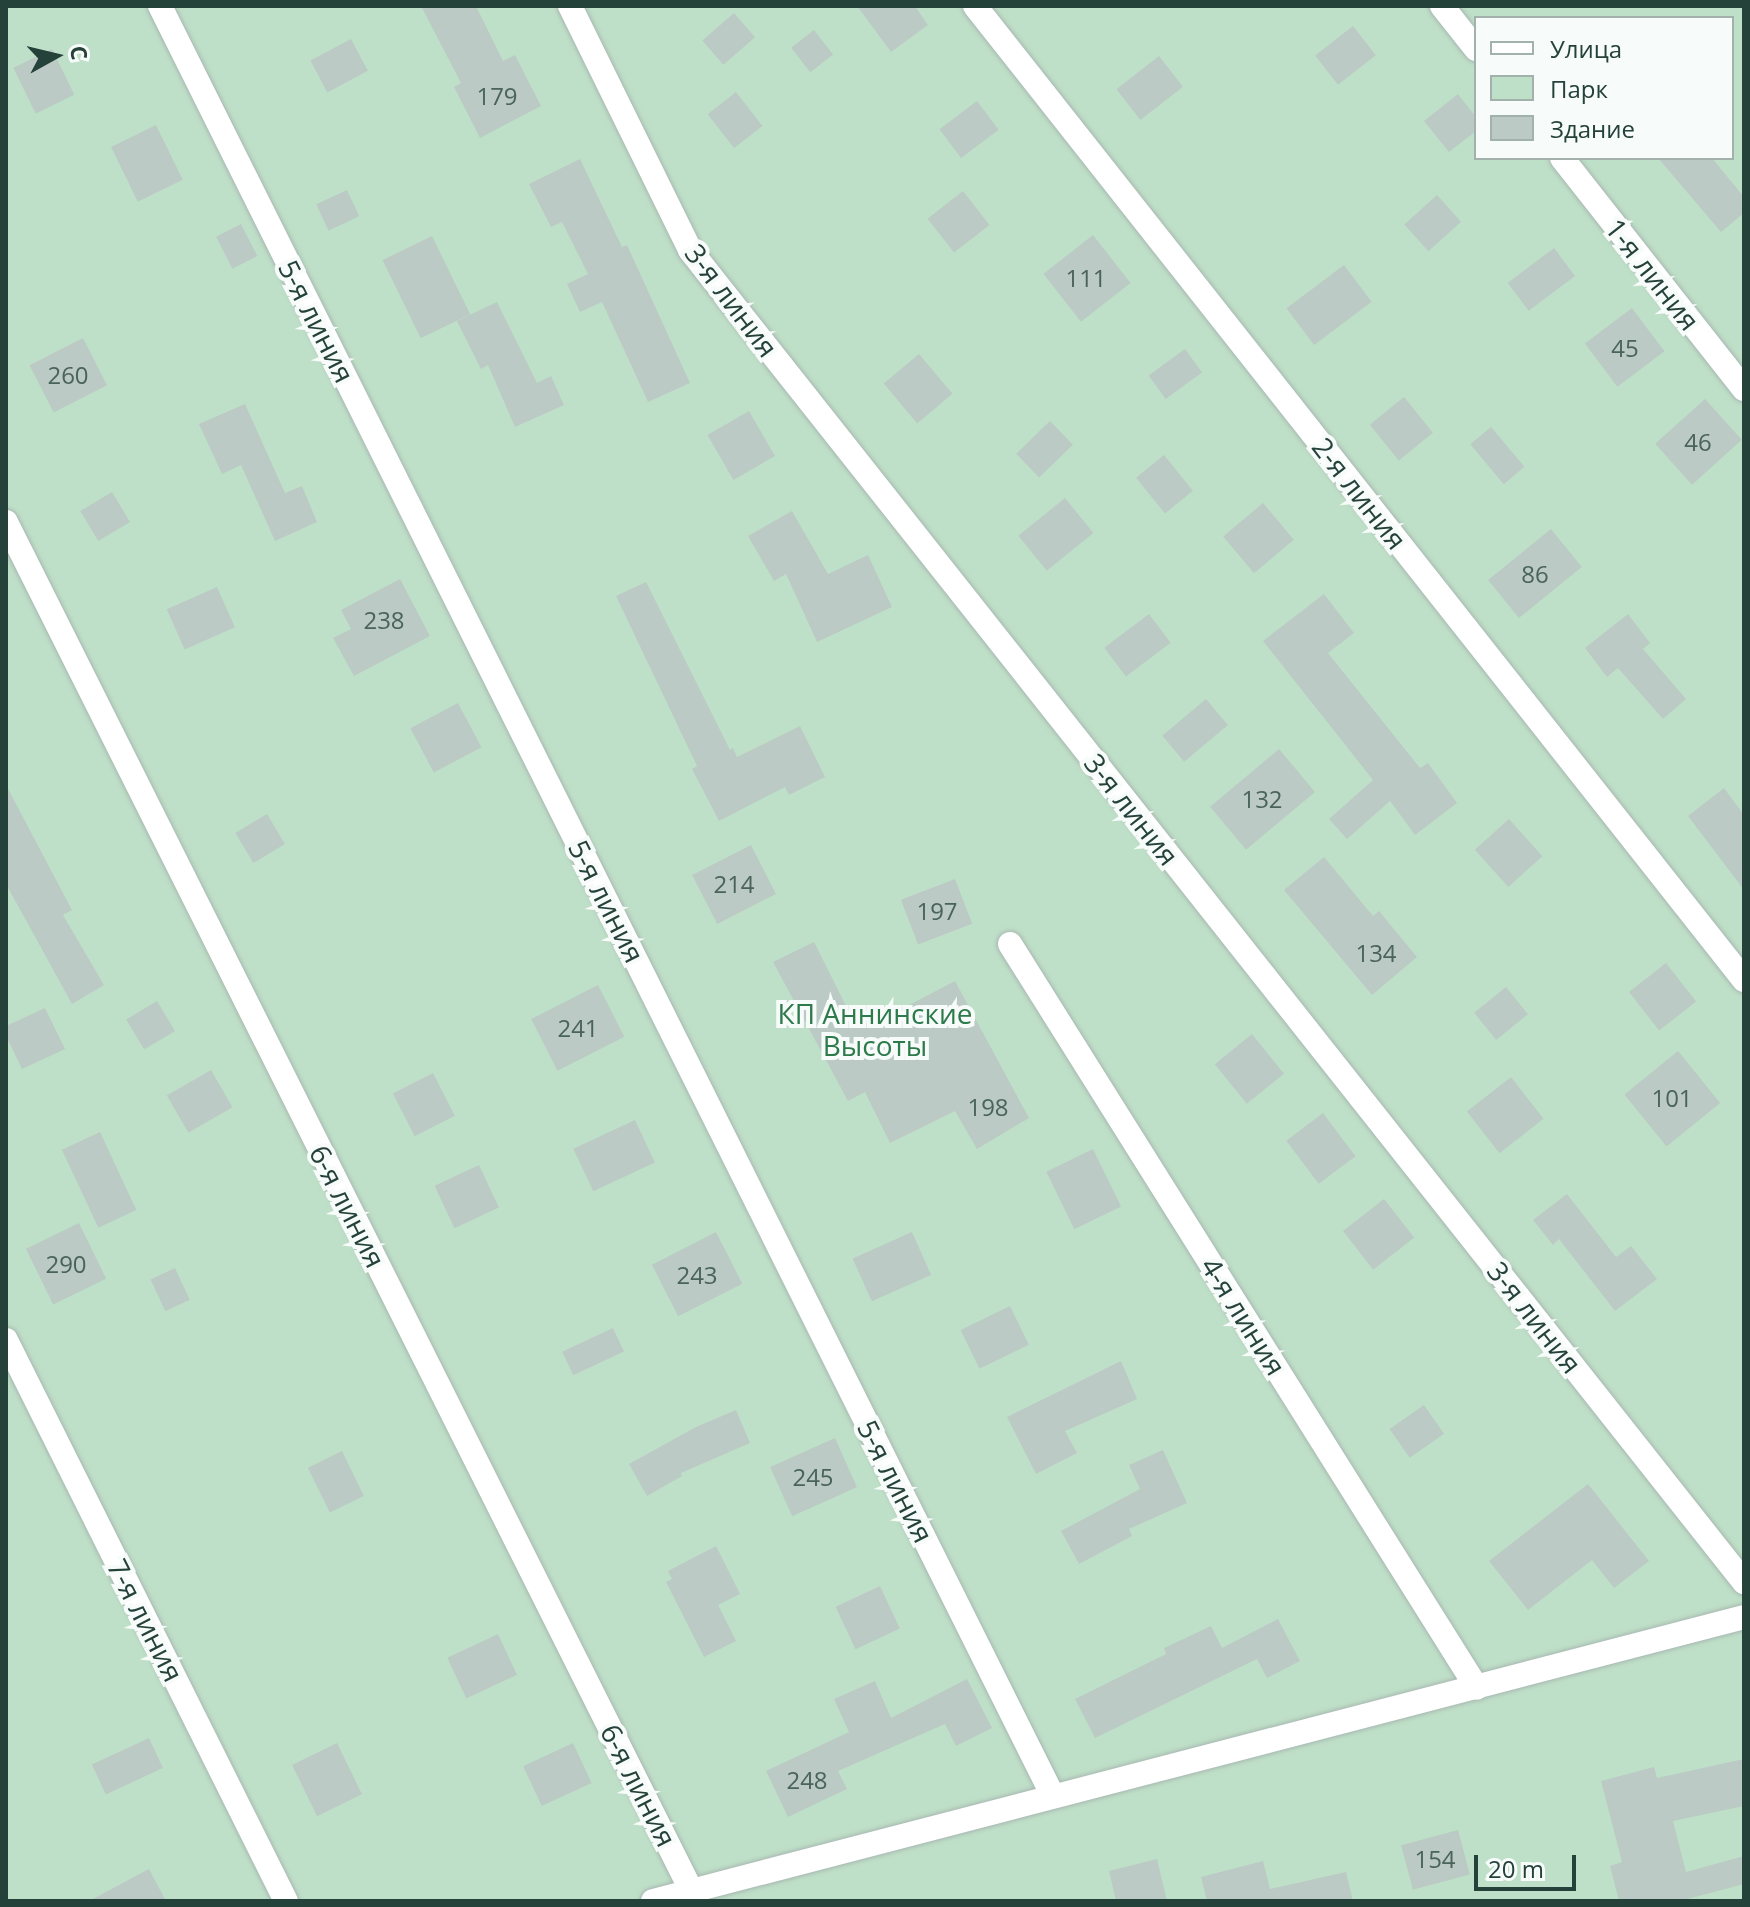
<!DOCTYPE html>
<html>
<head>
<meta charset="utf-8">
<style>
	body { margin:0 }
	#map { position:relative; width:1750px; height:1907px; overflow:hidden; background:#e6efeb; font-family:"Open Sans",sans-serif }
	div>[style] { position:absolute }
	.green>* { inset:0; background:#bfe0c8 }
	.building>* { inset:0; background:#bbcac4; transform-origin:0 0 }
	.roads { filter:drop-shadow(0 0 2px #a8b8b2) drop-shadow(0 0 2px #a8b8b2) }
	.minor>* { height:24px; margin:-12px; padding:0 12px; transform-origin:12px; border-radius:12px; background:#fff }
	span { translate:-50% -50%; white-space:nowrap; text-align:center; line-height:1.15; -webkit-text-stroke:8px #f7fbf9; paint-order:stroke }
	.number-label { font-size:24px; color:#4a645c }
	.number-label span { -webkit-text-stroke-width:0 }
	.street-label { font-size:28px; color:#24423a }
	.park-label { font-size:28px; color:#2d7a4b }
	.frame { position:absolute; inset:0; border:8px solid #24423a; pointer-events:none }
	.legend { position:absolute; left:1474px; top:16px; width:260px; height:144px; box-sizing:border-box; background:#f7fbf9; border:2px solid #a3b1ad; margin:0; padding:10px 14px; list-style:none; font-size:24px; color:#24423a }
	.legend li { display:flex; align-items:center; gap:16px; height:40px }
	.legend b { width:40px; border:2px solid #a3b1ad }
	.north { position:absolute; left:16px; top:16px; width:80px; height:80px; -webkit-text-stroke:6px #f7fbf9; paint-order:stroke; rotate:82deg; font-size:22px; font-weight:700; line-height:32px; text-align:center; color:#24423a }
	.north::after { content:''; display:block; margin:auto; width:28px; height:36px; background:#24423a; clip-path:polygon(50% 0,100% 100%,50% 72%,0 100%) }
	.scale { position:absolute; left:1474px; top:1855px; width:102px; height:36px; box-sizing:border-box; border:4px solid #24423a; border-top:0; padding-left:10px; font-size:24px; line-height:28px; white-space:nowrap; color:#24423a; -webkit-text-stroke:6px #f7fbf9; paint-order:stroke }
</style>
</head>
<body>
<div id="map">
	<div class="green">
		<div style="clip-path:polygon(evenodd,6px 6px,1744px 6px,1744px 1901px,6px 1901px,6px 6px,1476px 18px,1732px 18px,1732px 158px,1476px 158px,1476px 18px)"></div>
	</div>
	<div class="building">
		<div style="clip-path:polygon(421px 6px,476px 6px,503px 61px,515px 55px,541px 106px,480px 138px,454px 87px,461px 83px)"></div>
		<div style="clip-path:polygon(857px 6px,915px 6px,928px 25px,891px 52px)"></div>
		<div style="left:734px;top:13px;width:32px;height:42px;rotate:49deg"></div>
		<div style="left:1353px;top:26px;width:37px;height:48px;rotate:52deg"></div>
		<div style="left:814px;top:30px;width:31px;height:29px;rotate:52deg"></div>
		<div style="left:351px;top:39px;width:36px;height:46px;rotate:62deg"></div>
		<div style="left:52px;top:49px;width:51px;height:43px;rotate:64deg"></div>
		<div style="left:1159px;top:56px;width:39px;height:54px;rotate:52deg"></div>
		<div style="left:736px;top:92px;width:43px;height:36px;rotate:52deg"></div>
		<div style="clip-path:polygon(1458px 94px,1476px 117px,1476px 131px,1449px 152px,1424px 121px)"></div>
		<div style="left:977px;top:101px;width:36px;height:47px;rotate:53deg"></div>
		<div style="left:156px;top:125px;width:61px;height:50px;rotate:64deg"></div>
		<div style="clip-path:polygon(1658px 158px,1712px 158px,1744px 197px,1744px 213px,1721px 232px)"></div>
		<div style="clip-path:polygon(580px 159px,622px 247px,627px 245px,690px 383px,648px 402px,602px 302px,580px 312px,567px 284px,588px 274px,562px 222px,551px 227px,529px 184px)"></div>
		<div style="left:347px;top:190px;width:29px;height:34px;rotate:65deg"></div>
		<div style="left:963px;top:191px;width:43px;height:45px;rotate:52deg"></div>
		<div style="left:1437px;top:195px;width:36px;height:44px;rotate:48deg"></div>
		<div style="left:241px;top:224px;width:36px;height:28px;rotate:63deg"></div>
		<div style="left:1093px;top:235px;width:61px;height:63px;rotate:52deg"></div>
		<div style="left:432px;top:236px;width:87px;height:55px;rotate:64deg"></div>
		<div style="left:1554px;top:248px;width:35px;height:58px;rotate:53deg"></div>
		<div style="left:1344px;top:265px;width:46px;height:72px;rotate:53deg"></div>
		<div style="clip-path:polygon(497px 302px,537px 383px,551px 376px,564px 405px,515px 427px,488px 365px,481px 369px,457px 321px)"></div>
		<div style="left:1632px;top:308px;width:54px;height:59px;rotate:53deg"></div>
		<div style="left:83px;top:338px;width:53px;height:60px;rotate:63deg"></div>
		<div style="left:1185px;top:349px;width:29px;height:45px;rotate:54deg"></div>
		<div style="left:919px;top:354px;width:52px;height:46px;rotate:50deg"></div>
		<div style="left:1404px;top:397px;width:46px;height:44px;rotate:51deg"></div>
		<div style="left:1705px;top:399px;width:55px;height:67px;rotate:48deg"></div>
		<div style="clip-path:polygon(245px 404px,285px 493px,302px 486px,317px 522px,275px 541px,241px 465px,222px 474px,199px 424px)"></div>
		<div style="left:749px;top:411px;width:52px;height:48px;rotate:60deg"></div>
		<div style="left:1050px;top:421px;width:33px;height:47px;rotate:46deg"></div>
		<div style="left:1491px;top:427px;width:52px;height:27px;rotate:50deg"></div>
		<div style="left:1164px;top:455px;width:46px;height:36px;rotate:51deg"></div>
		<div style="left:112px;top:492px;width:35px;height:37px;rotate:59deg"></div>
		<div style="left:1065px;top:498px;width:45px;height:60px;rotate:51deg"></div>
		<div style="left:1263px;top:503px;width:48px;height:52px;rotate:50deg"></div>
		<div style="clip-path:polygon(792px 511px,828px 574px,868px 555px,892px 607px,817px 642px,786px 574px,774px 581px,748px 536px)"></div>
		<div style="left:1551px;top:529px;width:49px;height:81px;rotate:51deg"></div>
		<div style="clip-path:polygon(400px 579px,430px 636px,354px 676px,333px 638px,351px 629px,341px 610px)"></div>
		<div style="clip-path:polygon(646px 582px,730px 750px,733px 748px,737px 757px,800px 726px,825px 777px,789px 795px,785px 787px,719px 821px,692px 769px,697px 766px,616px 596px)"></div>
		<div style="left:217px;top:587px;width:44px;height:55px;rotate:66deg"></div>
		<div style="clip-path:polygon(1324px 594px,1354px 633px,1328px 653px,1420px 768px,1428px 763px,1457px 803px,1415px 835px,1390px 801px,1347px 839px,1329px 819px,1373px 780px,1263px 641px)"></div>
		<div style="left:1149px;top:614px;width:36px;height:56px;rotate:53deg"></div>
		<div style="clip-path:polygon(1628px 614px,1650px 643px,1643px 649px,1686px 699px,1663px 719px,1618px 668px,1607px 677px,1585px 648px)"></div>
		<div style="left:1206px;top:699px;width:34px;height:57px;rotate:50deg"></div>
		<div style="left:458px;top:703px;width:50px;height:54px;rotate:62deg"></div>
		<div style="left:1279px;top:749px;width:56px;height:90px;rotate:50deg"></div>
		<div style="clip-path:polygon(6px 785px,72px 910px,63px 915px,104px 985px,72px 1004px,6px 884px)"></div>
		<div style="clip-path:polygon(1724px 788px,1744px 815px,1744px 890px,1688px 816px)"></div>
		<div style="left:267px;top:814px;width:35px;height:37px;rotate:59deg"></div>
		<div style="left:1509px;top:819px;width:50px;height:46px;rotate:48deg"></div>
		<div style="left:751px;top:845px;width:55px;height:66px;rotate:63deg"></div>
		<div style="clip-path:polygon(1324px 857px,1373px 916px,1379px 911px,1417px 957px,1372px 995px,1284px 890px)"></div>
		<div style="left:955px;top:879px;width:48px;height:58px;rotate:69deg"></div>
		<div style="clip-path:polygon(814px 942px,857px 1028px,869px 1022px,871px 1025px,955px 981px,1029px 1118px,977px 1149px,955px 1111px,890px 1143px,865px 1092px,848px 1101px,773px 962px)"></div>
		<div style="left:1666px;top:963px;width:49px;height:47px;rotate:52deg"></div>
		<div style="left:598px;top:985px;width:58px;height:75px;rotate:63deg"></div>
		<div style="left:1506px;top:987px;width:35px;height:41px;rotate:51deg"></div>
		<div style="left:157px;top:1001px;width:35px;height:36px;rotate:59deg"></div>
		<div style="clip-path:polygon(45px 1008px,65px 1049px,22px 1069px,6px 1036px,6px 1026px)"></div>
		<div style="left:1252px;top:1034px;width:51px;height:48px;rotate:51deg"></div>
		<div style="left:1678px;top:1051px;width:67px;height:69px;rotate:51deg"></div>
		<div style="left:211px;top:1070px;width:43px;height:51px;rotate:60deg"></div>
		<div style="left:433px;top:1073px;width:48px;height:45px;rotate:63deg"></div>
		<div style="left:1511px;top:1077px;width:53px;height:56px;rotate:52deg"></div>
		<div style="left:1323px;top:1113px;width:54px;height:46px;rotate:53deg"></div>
		<div style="left:635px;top:1120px;width:47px;height:68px;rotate:65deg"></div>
		<div style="left:100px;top:1132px;width:86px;height:42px;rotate:65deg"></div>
		<div style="left:1093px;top:1149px;width:64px;height:52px;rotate:64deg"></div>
		<div style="left:479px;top:1165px;width:47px;height:49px;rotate:65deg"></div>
		<div style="clip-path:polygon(1567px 1194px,1616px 1257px,1631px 1246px,1657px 1279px,1615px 1311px,1559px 1239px,1553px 1245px,1533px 1220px)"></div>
		<div style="left:1384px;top:1199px;width:49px;height:52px;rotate:52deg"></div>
		<div style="left:79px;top:1223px;width:62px;height:59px;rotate:64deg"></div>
		<div style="left:716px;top:1232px;width:58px;height:72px;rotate:63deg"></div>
		<div style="left:912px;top:1232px;width:47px;height:65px;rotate:66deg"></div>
		<div style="left:175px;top:1268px;width:35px;height:27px;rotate:65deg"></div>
		<div style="left:1010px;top:1306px;width:43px;height:55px;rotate:64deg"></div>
		<div style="left:613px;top:1328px;width:26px;height:56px;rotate:65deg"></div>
		<div style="clip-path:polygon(1121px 1361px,1137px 1399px,1065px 1431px,1077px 1453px,1036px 1474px,1007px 1417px)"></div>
		<div style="left:1424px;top:1405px;width:35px;height:42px;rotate:55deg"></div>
		<div style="clip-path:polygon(736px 1410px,750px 1443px,681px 1473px,682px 1476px,647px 1496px,629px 1464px,696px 1427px)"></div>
		<div style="left:835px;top:1438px;width:54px;height:71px;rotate:66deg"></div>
		<div style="clip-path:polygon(1163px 1450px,1187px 1503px,1129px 1529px,1132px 1536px,1079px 1564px,1061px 1531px,1140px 1489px,1129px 1465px)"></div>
		<div style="left:342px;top:1451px;width:50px;height:38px;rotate:64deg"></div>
		<div style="clip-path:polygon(1588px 1484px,1649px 1561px,1614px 1588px,1592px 1560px,1528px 1610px,1489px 1561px)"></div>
		<div style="clip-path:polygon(716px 1546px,740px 1594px,718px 1605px,736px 1641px,704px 1657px,666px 1582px,672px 1579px,668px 1571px)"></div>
		<div style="left:880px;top:1586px;width:47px;height:49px;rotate:65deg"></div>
		<div style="clip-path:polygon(1278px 1619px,1300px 1661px,1267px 1678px,1257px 1659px,1095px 1738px,1075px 1699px,1166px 1654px,1164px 1648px,1211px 1626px,1222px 1648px)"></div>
		<div style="left:498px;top:1634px;width:45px;height:56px;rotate:65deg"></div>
		<div style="clip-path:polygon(967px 1679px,992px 1728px,956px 1746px,945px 1724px,838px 1771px,847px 1789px,788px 1817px,766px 1771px,849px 1732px,834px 1699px,875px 1681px,891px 1718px)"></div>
		<div style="left:149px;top:1738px;width:33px;height:63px;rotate:65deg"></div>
		<div style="left:337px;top:1743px;width:57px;height:50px;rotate:64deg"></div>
		<div style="left:573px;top:1743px;width:44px;height:55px;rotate:65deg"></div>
		<div style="clip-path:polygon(1744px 1759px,1744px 1806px,1673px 1821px,1686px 1872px,1744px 1856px,1744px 1884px,1680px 1901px,1619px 1901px,1610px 1866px,1622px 1862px,1601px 1781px,1654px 1767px,1657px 1778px)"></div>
		<div style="left:1458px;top:1830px;width:46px;height:59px;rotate:75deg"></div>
		<div style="clip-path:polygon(1157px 1859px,1167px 1901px,1116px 1901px,1109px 1871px)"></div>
		<div style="clip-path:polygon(1263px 1861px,1270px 1889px,1346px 1872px,1353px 1901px,1207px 1901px,1201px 1877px)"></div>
		<div style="clip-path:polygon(149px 1869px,166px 1901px,89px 1901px)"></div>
	</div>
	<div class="roads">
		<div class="minor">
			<div style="left:160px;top:6px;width:2000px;rotate:63.49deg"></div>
			<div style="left:570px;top:6px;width:272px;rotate:63.8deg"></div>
			<div style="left:690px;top:250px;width:1699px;rotate:51.65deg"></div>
			<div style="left:975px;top:6px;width:1241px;rotate:51.71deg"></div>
			<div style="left:1442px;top:6px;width:55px;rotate:51.7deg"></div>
			<div style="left:1562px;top:158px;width:294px;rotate:51.8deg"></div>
			<div style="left:6px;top:522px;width:1530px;rotate:63.4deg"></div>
			<div style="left:1010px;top:944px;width:878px;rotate:57.88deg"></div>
			<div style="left:6px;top:1340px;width:627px;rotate:63.48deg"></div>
			<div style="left:653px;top:1901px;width:1127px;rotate:-14.59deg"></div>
		</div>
	</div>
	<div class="number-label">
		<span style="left:497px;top:96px">179</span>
		<span style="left:1086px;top:278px">111</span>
		<span style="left:1625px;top:348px">45</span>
		<span style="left:68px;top:375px">260</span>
		<span style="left:1698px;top:442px">46</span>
		<span style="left:1535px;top:574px">86</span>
		<span style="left:384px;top:620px">238</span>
		<span style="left:1262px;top:799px">132</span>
		<span style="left:734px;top:884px">214</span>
		<span style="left:937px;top:911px">197</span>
		<span style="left:1376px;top:953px">134</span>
		<span style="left:578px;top:1028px">241</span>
		<span style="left:1672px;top:1098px">101</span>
		<span style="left:988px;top:1107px">198</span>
		<span style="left:66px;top:1264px">290</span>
		<span style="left:697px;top:1275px">243</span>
		<span style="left:813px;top:1477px">245</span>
		<span style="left:807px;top:1780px">248</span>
		<span style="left:1435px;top:1859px">154</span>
	</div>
	<div class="street-label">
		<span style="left:1653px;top:274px;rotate:52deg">1-я линия</span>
		<span style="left:732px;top:300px;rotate:53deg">3-я линия</span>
		<span style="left:317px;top:321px;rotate:63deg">5-я линия</span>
		<span style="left:1360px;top:493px;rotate:52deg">2-я линия</span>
		<span style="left:1132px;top:809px;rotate:52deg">3-я линия</span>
		<span style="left:607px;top:901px;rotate:63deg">5-я линия</span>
		<span style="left:348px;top:1206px;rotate:63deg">6-я линия</span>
		<span style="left:1244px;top:1316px;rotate:58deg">4-я линия</span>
		<span style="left:1535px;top:1317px;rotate:52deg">3-я линия</span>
		<span style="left:896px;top:1481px;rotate:63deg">5-я линия</span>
		<span style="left:146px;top:1620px;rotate:63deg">7-я линия</span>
		<span style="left:639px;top:1785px;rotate:63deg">6-я линия</span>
	</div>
	<div class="park-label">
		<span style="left:875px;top:1029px">КП Аннинские<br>Высоты</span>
	</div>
	<div class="frame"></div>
	<ul class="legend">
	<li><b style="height:10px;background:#fff"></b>Улица</li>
	<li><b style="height:22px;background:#bfe0c8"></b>Парк</li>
	<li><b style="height:22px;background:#bbcac4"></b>Здание</li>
	</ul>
	<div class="north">С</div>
	<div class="scale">20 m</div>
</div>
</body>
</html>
